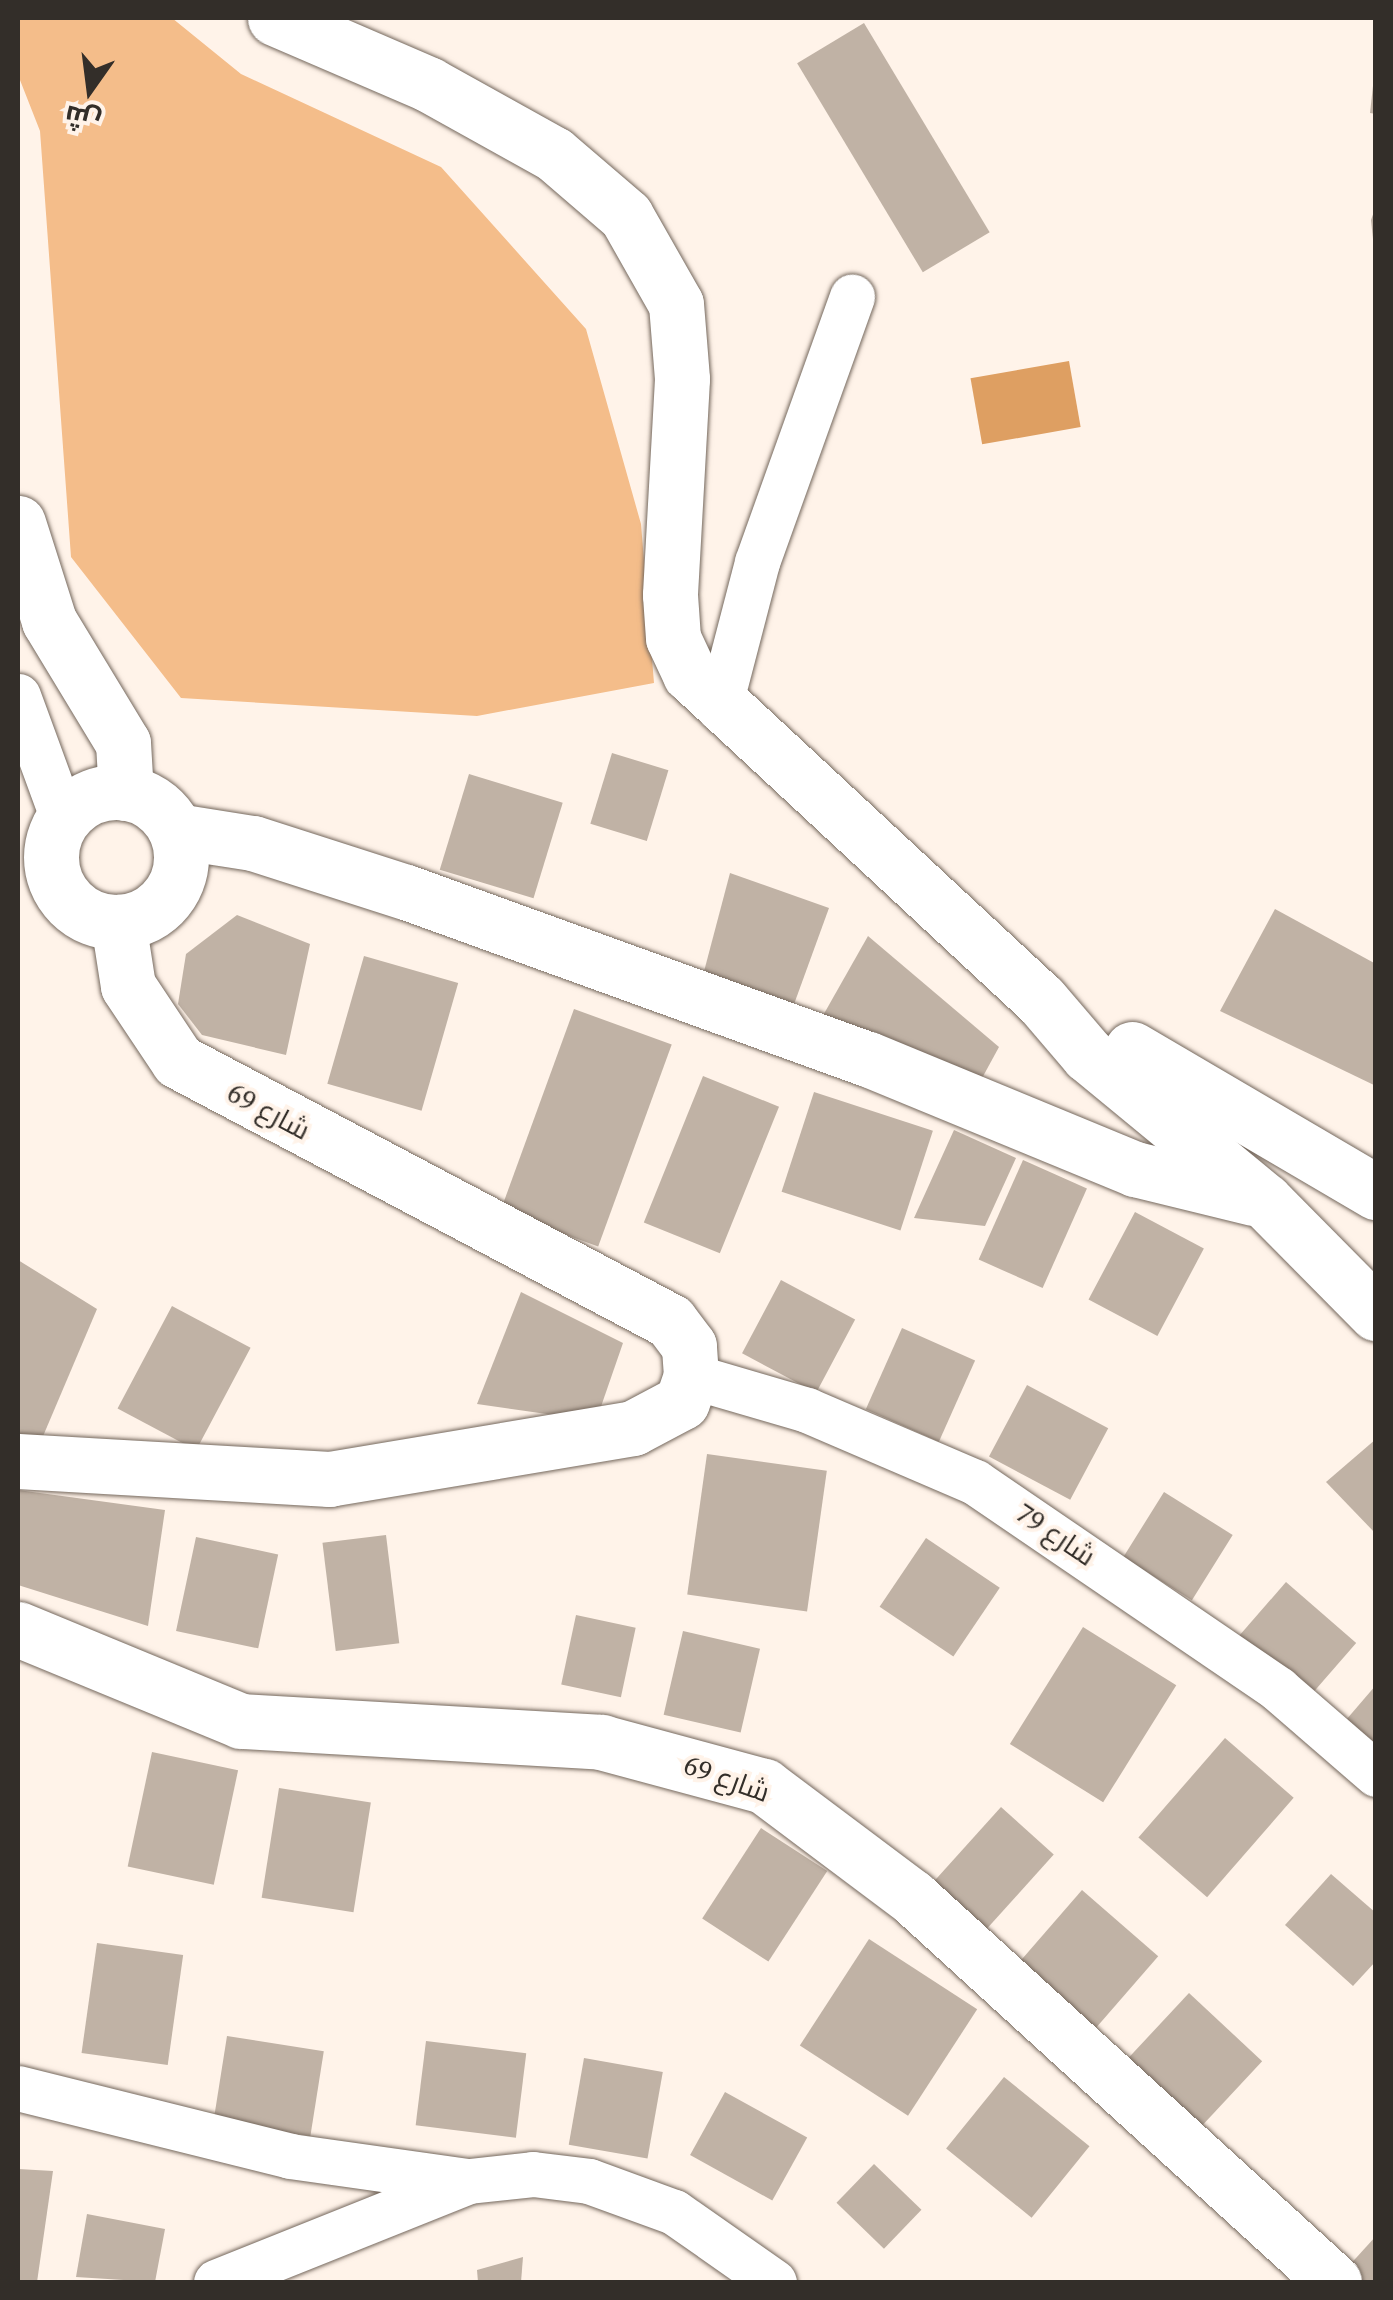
<!DOCTYPE html>
<html>
<head>
<meta charset="utf-8">
<style>
	body { margin:0 }
	#map { position:relative; width:1393px; height:2300px; overflow:hidden; background:#fff3e9; font-family:"Source Serif 4",Cairo,serif }
	div>[style] { position:absolute }
	.green>* { inset:0; background:#f4bd8a }
	.water>* { inset:0; background:#de9f62; transform-origin:0 0 }
	.building>* { inset:0; background:#c0b2a5; transform-origin:0 0 }
	.roads { filter:drop-shadow(0 0 2px #75685d) drop-shadow(0 0 2px #75685d) }
	.minor>* { height:45px; margin:-22.5px; padding:0 22.5px; transform-origin:22.5px; border-radius:22.5px; background:#fff }
	.tertiary>* { height:55px; margin:-27.5px; padding:0 27.5px; transform-origin:27.5px; border-radius:27.5px; background:#fff }
	.tertiary>.ring { margin:-27.5px; padding:0; box-sizing:content-box; background:none; border:55px solid #fff; border-radius:50% }
	span { translate:-50% -50%; white-space:nowrap; text-align:center; line-height:1.15; -webkit-text-stroke:8px #fff3e9; paint-order:stroke }
	.street-label { font-size:28px; color:#332e29 }
	.frame { position:absolute; inset:0; border:20px solid #332e29; pointer-events:none }
	.north { position:absolute; left:40px; top:40px; width:100px; height:100px; -webkit-text-stroke:8px #fff3e9; paint-order:stroke; rotate:194deg; font-size:28px; font-weight:700; line-height:40px; text-align:center; color:#332e29 }
	.north::after { content:''; display:block; margin:auto; width:35px; height:45px; background:#332e29; clip-path:polygon(50% 0,100% 100%,50% 72%,0 100%) }
</style>
</head>
<body>
<div id="map">
	<div class="green">
		<div style="clip-path:polygon(18px 18px,172px 18px,241px 74px,441px 167px,586px 329px,641px 524px,654px 683px,477px 716px,181px 698px,71px 557px,40px 131px,18px 75px)"></div>
	</div>
	<div class="water">
		<div style="left:1069px;top:361px;width:67px;height:100px;rotate:80deg"></div>
	</div>
	<div class="building">
		<div style="left:864px;top:23px;width:244px;height:78px;rotate:59deg"></div>
		<div style="clip-path:polygon(1373px 86px,1376px 86px,1376px 114px,1370px 113px)"></div>
		<div style="clip-path:polygon(1376px 206px,1376px 238px,1373px 239px,1371px 220px)"></div>
		<div style="left:612px;top:753px;width:59px;height:74px;rotate:17deg"></div>
		<div style="left:469px;top:774px;width:98px;height:100px;rotate:17deg"></div>
		<div style="clip-path:polygon(730px 873px,829px 908px,789px 1018px,702px 979px)"></div>
		<div style="clip-path:polygon(1275px 909px,1376px 964px,1376px 1086px,1220px 1011px)"></div>
		<div style="clip-path:polygon(237px 915px,310px 944px,286px 1055px,202px 1035px,178px 1004px,186px 954px)"></div>
		<div style="clip-path:polygon(868px 936px,999px 1047px,975px 1091px,821px 1019px)"></div>
		<div style="left:364px;top:956px;width:98px;height:133px;rotate:16deg"></div>
		<div style="left:574px;top:1009px;width:104px;height:215px;rotate:20deg"></div>
		<div style="left:703px;top:1076px;width:82px;height:158px;rotate:22deg"></div>
		<div style="left:814px;top:1092px;width:125px;height:105px;rotate:18deg"></div>
		<div style="clip-path:polygon(954px 1130px,1016px 1158px,985px 1226px,914px 1218px)"></div>
		<div style="left:1023px;top:1160px;width:70px;height:109px;rotate:24deg"></div>
		<div style="left:1135px;top:1212px;width:78px;height:99px;rotate:28deg"></div>
		<div style="clip-path:polygon(18px 1260px,97px 1309px,38px 1448px,18px 1445px)"></div>
		<div style="left:781px;top:1280px;width:84px;height:83px;rotate:28deg"></div>
		<div style="clip-path:polygon(521px 1292px,623px 1343px,596px 1421px,477px 1404px)"></div>
		<div style="left:172px;top:1306px;width:89px;height:116px;rotate:28deg"></div>
		<div style="left:902px;top:1328px;width:80px;height:89px;rotate:24deg"></div>
		<div style="left:1027px;top:1385px;width:92px;height:81px;rotate:28deg"></div>
		<div style="clip-path:polygon(1376px 1439px,1376px 1534px,1326px 1482px)"></div>
		<div style="left:707px;top:1454px;width:121px;height:142px;rotate:8deg"></div>
		<div style="clip-path:polygon(18px 1490px,165px 1510px,148px 1626px,18px 1585px)"></div>
		<div style="left:1164px;top:1492px;width:81px;height:77px;rotate:32deg"></div>
		<div style="left:386px;top:1535px;width:109px;height:64px;rotate:83deg"></div>
		<div style="left:196px;top:1537px;width:84px;height:96px;rotate:12deg"></div>
		<div style="left:926px;top:1538px;width:89px;height:83px;rotate:34deg"></div>
		<div style="left:1286px;top:1582px;width:93px;height:72px;rotate:41deg"></div>
		<div style="left:576px;top:1615px;width:61px;height:71px;rotate:12deg"></div>
		<div style="left:1083px;top:1627px;width:110px;height:138px;rotate:32deg"></div>
		<div style="left:683px;top:1631px;width:79px;height:86px;rotate:13deg"></div>
		<div style="clip-path:polygon(1376px 1685px,1376px 1757px,1340px 1727px)"></div>
		<div style="left:1225px;top:1738px;width:91px;height:132px;rotate:41deg"></div>
		<div style="left:152px;top:1752px;width:88px;height:117px;rotate:12deg"></div>
		<div style="left:279px;top:1788px;width:93px;height:111px;rotate:9deg"></div>
		<div style="left:1001px;top:1807px;width:71px;height:100px;rotate:42deg"></div>
		<div style="left:761px;top:1828px;width:79px;height:108px;rotate:33deg"></div>
		<div style="clip-path:polygon(1331px 1874px,1376px 1913px,1376px 1961px,1353px 1986px,1285px 1925px)"></div>
		<div style="left:1082px;top:1890px;width:101px;height:110px;rotate:41deg"></div>
		<div style="left:869px;top:1939px;width:129px;height:127px;rotate:33deg"></div>
		<div style="left:97px;top:1943px;width:87px;height:111px;rotate:8deg"></div>
		<div style="left:1189px;top:1993px;width:100px;height:93px;rotate:43deg"></div>
		<div style="left:227px;top:2036px;width:98px;height:86px;rotate:9deg"></div>
		<div style="left:426px;top:2041px;width:101px;height:85px;rotate:7deg"></div>
		<div style="left:584px;top:2058px;width:80px;height:88px;rotate:10deg"></div>
		<div style="left:1004px;top:2077px;width:110px;height:92px;rotate:39deg"></div>
		<div style="left:725px;top:2092px;width:94px;height:72px;rotate:29deg"></div>
		<div style="left:874px;top:2164px;width:66px;height:54px;rotate:44deg"></div>
		<div style="clip-path:polygon(18px 2169px,53px 2171px,37px 2282px,18px 2282px)"></div>
		<div style="clip-path:polygon(87px 2214px,165px 2229px,155px 2282px,76px 2277px)"></div>
		<div style="clip-path:polygon(1376px 2236px,1376px 2282px,1361px 2282px,1346px 2269px)"></div>
		<div style="clip-path:polygon(523px 2257px,521px 2282px,478px 2282px,477px 2270px)"></div>
	</div>
	<div class="roads">
		<div class="minor">
			<div style="left:18px;top:696px;width:131px;rotate:69.9deg"></div>
			<div style="left:719px;top:708px;width:151px;rotate:-75.4deg"></div>
			<div style="left:757px;top:562px;width:282px;rotate:-70.3deg"></div>
			<div style="left:691px;top:1376px;width:121px;rotate:16.3deg"></div>
			<div style="left:807px;top:1410px;width:183px;rotate:23.2deg"></div>
			<div style="left:975px;top:1482px;width:367px;rotate:34.3deg"></div>
			<div style="left:1278px;top:1689px;width:130px;rotate:40.9deg"></div>
			<div style="left:18px;top:2088px;width:280px;rotate:14deg"></div>
			<div style="left:290px;top:2156px;width:179px;rotate:8deg"></div>
			<div style="left:216px;top:2282px;width:272px;rotate:-21.8deg"></div>
			<div style="left:469px;top:2181px;width:64px;rotate:-6.2deg"></div>
			<div style="left:533px;top:2174px;width:56px;rotate:7.1deg"></div>
			<div style="left:589px;top:2181px;width:90px;rotate:20deg"></div>
			<div style="left:674px;top:2212px;width:122px;rotate:35deg"></div>
		</div>
		<div class="tertiary">
			<div style="left:275px;top:18px;width:167px;rotate:23.3deg"></div>
			<div style="left:428px;top:84px;width:144px;rotate:29.1deg"></div>
			<div style="left:554px;top:154px;width:95px;rotate:40.7deg"></div>
			<div style="left:626px;top:216px;width:101px;rotate:60.4deg"></div>
			<div style="left:676px;top:304px;width:75px;rotate:85.4deg"></div>
			<div style="left:682px;top:379px;width:216px;rotate:93.2deg"></div>
			<div style="left:670px;top:595px;width:43px;rotate:86deg"></div>
			<div style="left:673px;top:638px;width:40px;rotate:65deg"></div>
			<div style="left:690px;top:674px;width:479px;rotate:42.9deg"></div>
			<div style="left:1041px;top:1000px;width:72px;rotate:49.5deg"></div>
			<div style="left:1088px;top:1055px;width:229px;rotate:39.5deg"></div>
			<div style="left:1265px;top:1201px;width:158px;rotate:45.3deg"></div>
			<div style="left:18px;top:523px;width:103px;rotate:72.4deg"></div>
			<div style="left:49px;top:621px;width:143px;rotate:58.8deg"></div>
			<div style="left:123px;top:743px;width:50px;rotate:86.6deg"></div>
			<div class="ring" style="left:51px;top:792px;width:75px;height:75px"></div>
			<div style="left:176px;top:831px;width:78px;rotate:8.9deg"></div>
			<div style="left:253px;top:843px;width:161px;rotate:17.8deg"></div>
			<div style="left:406px;top:892px;width:491px;rotate:19.9deg"></div>
			<div style="left:868px;top:1059px;width:289px;rotate:22.4deg"></div>
			<div style="left:1135px;top:1169px;width:122px;rotate:13.8deg"></div>
			<div style="left:1132px;top:1049px;width:283px;rotate:30.4deg"></div>
			<div style="left:18px;top:1461px;width:312px;rotate:3.3deg"></div>
			<div style="left:329px;top:1479px;width:308px;rotate:-9.5deg"></div>
			<div style="left:633px;top:1428px;width:55px;rotate:-28deg"></div>
			<div style="left:682px;top:1402px;width:28px;rotate:-71deg"></div>
			<div style="left:691px;top:1376px;width:30px;rotate:-94deg"></div>
			<div style="left:689px;top:1346px;width:31px;rotate:-127deg"></div>
			<div style="left:670px;top:1321px;width:556px;rotate:-152.15deg"></div>
			<div style="left:178px;top:1061px;width:90px;rotate:-123.7deg"></div>
			<div style="left:128px;top:986px;width:65px;rotate:-98.9deg"></div>
			<div style="left:18px;top:1629px;width:241px;rotate:22.4deg"></div>
			<div style="left:241px;top:1721px;width:361px;rotate:3.3deg"></div>
			<div style="left:601px;top:1742px;width:169px;rotate:15.1deg"></div>
			<div style="left:764px;top:1786px;width:185px;rotate:36.9deg"></div>
			<div style="left:912px;top:1897px;width:571px;rotate:42.37deg"></div>
		</div>
	</div>
	<div class="street-label">
		<span style="left:269px;top:1111px;rotate:28deg">شارع 69</span>
		<span style="left:1056px;top:1534px;rotate:34deg">شارع 79</span>
		<span style="left:727px;top:1778px;rotate:20deg">شارع 69</span>
	</div>
	<div class="frame"></div>
	<div class="north">ش</div>
</div>
</body>
</html>
